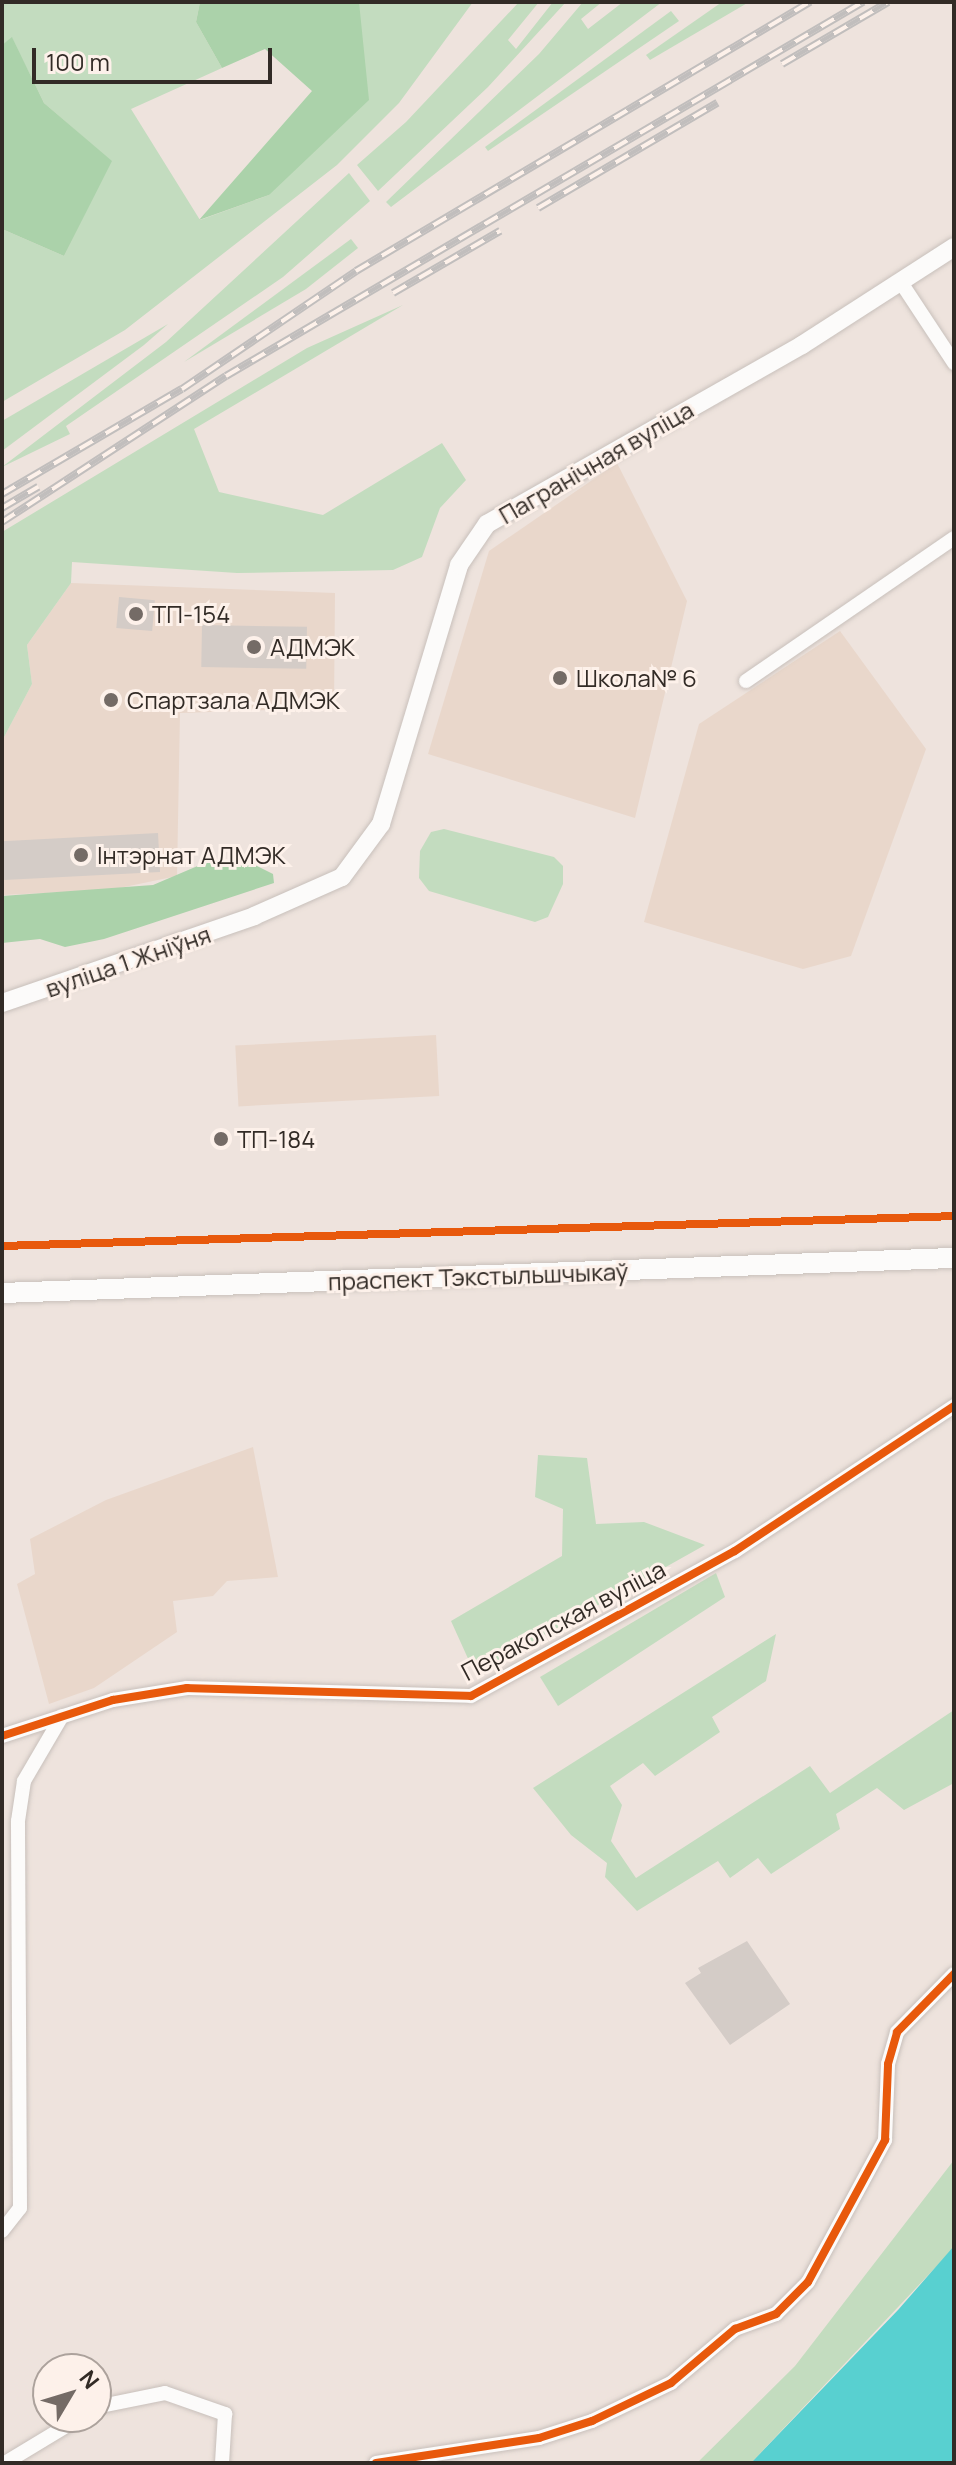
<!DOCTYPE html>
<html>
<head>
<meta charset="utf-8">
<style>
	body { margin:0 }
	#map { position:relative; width:956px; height:2465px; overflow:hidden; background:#eee3dd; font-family:Manrope,sans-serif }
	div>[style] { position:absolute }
	.built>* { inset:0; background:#e9d7cb; transform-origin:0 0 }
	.green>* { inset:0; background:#c3dcbf }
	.forest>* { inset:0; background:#abd2aa }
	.water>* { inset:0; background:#58d0d0 }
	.building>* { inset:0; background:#d4ccc7; transform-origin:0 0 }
	.roads { filter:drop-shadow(0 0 2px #c8c0bb) drop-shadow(0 0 2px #c8c0bb) }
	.minor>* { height:14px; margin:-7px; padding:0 7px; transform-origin:7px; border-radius:7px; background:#fcfbfa }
	.secondary>* { height:18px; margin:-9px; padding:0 9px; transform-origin:9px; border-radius:9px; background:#fcfbfa }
	.primary>* { height:20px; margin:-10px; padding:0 10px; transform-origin:10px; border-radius:10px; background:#fcfbfa }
	.rail>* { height:8px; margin-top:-4px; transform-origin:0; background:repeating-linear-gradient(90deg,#fdf1ea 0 15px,#c1bebd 0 30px); box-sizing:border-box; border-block:2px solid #c1bebd }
	.cycleway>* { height:8px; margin:-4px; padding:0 4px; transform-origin:4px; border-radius:4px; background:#e8590c }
	.dots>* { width:22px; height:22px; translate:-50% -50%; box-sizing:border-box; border:4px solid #fdf1ea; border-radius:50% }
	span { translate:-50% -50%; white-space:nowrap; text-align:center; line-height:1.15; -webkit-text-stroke:6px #fdf1ea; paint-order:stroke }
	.street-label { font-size:24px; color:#322b26 }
	.poi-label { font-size:24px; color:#322b26 }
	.left { translate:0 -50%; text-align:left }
	.frame { position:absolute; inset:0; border:4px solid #322b26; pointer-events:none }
	.north { position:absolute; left:32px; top:2353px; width:80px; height:80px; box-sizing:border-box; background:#fdf1ea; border:2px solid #aca29c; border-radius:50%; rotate:52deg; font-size:22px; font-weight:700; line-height:32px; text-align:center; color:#322b26 }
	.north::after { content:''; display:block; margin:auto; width:28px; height:36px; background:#746b66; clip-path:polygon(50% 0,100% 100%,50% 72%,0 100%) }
	.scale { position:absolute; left:32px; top:48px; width:240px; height:36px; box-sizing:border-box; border:4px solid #322b26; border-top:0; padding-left:10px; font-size:24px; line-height:28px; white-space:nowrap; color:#322b26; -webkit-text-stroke:6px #fdf1ea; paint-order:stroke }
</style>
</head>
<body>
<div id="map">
	<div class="built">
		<div style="clip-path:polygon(617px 463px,687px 601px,635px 818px,428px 754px,489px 551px)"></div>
		<div style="clip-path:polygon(71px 583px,335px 593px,334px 708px,180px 713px,177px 876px,110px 890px,2px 895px,2px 741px,32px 684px,27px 645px)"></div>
		<div style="clip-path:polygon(840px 631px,926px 749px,851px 956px,803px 969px,644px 922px,699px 724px)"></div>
		<div style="left:436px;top:1035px;width:61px;height:201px;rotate:87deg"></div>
		<div style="clip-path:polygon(253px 1447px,278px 1577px,227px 1581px,213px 1596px,173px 1601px,177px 1632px,94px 1688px,49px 1704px,17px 1584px,35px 1574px,30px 1539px,106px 1500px)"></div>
	</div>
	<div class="green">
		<div style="clip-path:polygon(2px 2px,200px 2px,196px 22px,222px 68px,131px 109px,200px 220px,269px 195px,359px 2px,473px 2px,399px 103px,337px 165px,125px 330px,2px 402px,2px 229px,64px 256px,111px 161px,44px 103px,12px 38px,2px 45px)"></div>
		<div style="clip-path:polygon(519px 2px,539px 2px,508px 40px,516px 49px,553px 2px,566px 2px,488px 87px,378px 191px,357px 165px,406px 122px)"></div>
		<div style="clip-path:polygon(583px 2px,602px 2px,581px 19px,588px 29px,623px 2px,662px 2px,391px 207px,386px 202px,539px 54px)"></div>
		<div style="clip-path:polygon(722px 2px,749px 2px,650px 60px,646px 55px)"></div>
		<div style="clip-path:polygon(671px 11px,679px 21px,488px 151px,485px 147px)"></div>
		<div style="clip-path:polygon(349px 173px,370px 201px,283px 277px,66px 426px,70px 434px,2px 467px,166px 342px)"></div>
		<div style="clip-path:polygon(351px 239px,358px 248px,306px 289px,184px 362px)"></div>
		<div style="clip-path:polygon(403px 305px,194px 429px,219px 492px,323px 515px,442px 443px,466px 480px,440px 508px,422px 557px,393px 570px,237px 573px,72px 562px,71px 583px,27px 645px,32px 684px,2px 741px,2px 532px,307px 348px)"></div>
		<div style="clip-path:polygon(168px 324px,144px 345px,2px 451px,2px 421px)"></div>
		<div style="clip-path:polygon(444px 829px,554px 857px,563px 866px,563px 884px,548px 917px,535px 922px,429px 891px,419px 878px,420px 851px,431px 832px)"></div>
		<div style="clip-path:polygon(538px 1455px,587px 1458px,596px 1524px,644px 1522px,705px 1545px,475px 1674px,451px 1621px,562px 1556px,563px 1509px,535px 1497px)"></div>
		<div style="clip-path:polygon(716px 1573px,725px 1597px,558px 1706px,540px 1677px)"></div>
		<div style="clip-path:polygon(776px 1634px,766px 1681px,712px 1717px,720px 1732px,655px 1776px,643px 1763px,610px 1786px,622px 1805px,611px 1841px,636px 1878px,810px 1766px,830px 1793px,954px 1710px,954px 1783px,904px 1810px,877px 1788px,836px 1814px,840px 1829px,771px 1874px,758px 1858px,730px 1878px,718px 1861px,637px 1911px,605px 1877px,607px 1863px,571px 1835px,533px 1788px)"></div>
		<div style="clip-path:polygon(954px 2160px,954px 2246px,949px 2253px,751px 2463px,697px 2463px,795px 2366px)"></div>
	</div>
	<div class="forest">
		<div style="clip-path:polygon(200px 2px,359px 2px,369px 100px,269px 195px,199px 220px,312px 91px,265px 49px,222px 68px,196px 22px)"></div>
		<div style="clip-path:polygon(12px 37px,44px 103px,112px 161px,64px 256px,2px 229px,2px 45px)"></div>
		<div style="clip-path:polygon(214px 859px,257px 866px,273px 874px,274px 883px,104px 939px,65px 947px,40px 939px,2px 943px,2px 896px,153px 885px)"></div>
	</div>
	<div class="water">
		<div style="clip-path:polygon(954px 2246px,954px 2463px,751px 2463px,898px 2310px)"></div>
	</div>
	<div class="building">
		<div style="left:119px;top:597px;width:36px;height:31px;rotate:5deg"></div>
		<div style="left:202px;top:625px;width:105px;height:42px;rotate:1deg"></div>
		<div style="left:158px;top:833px;width:39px;height:156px;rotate:87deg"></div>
		<div style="clip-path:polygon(747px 1941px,790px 2004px,730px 2045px,685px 1983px,701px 1973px,698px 1968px)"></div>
	</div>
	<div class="roads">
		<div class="minor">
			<div style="left:902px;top:284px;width:95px;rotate:56.6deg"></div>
			<div style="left:746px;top:681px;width:252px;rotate:-34.5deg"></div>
			<div style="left:2px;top:1736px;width:117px;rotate:-18deg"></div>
			<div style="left:113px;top:1700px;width:75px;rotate:-9.2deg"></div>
			<div style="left:187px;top:1688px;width:284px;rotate:1.6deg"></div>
			<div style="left:471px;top:1696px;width:301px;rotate:-28.8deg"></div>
			<div style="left:735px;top:1551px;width:263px;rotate:-33.5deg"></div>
			<div style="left:2px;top:2231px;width:29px;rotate:-52deg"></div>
			<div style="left:20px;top:2208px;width:387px;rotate:-90.3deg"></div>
			<div style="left:18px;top:1821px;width:40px;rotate:-81.5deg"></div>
			<div style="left:24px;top:1781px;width:75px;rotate:-59.7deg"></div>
			<div style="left:96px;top:2407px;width:70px;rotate:-11.5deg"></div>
			<div style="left:165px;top:2393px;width:64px;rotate:19.3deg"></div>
			<div style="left:225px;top:2414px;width:49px;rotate:93.5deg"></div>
			<div style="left:5px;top:2463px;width:89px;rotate:-31.2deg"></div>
			<div style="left:376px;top:2463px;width:165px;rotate:-8.7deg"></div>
			<div style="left:539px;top:2438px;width:56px;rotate:-17.8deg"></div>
			<div style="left:592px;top:2421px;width:88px;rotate:-25.7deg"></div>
			<div style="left:671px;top:2383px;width:84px;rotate:-40.2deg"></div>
			<div style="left:735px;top:2329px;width:44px;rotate:-20.1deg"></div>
			<div style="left:776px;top:2314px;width:45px;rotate:-45deg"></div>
			<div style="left:808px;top:2282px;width:162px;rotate:-61.5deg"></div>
			<div style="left:885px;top:2140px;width:76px;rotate:-87.7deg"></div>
			<div style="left:888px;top:2064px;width:33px;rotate:-74deg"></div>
			<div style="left:897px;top:2032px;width:81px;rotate:-45.5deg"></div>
		</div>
		<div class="secondary">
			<div style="left:2px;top:1003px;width:267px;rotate:-19deg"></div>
			<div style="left:254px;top:916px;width:96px;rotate:-23.9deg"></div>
			<div style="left:342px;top:877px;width:66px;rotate:-53.7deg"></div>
			<div style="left:381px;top:824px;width:270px;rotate:-73.2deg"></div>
			<div style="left:459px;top:565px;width:50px;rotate:-55.7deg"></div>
			<div style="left:487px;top:524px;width:362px;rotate:-29.6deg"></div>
			<div style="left:802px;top:345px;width:181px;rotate:-32.8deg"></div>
		</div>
		<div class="primary">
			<div style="left:2px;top:1293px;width:953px;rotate:-2.11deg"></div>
		</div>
	</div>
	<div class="rail">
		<div style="left:782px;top:64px;width:123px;rotate:-30.3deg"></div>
		<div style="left:538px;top:208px;width:208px;rotate:-30.4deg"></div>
		<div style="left:393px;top:293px;width:124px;rotate:-30.1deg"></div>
		<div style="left:2px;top:494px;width:208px;rotate:-30.3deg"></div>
		<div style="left:182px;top:389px;width:210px;rotate:-34.1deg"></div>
		<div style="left:356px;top:271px;width:528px;rotate:-30.65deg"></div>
		<div style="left:2px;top:508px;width:42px;rotate:-30.3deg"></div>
		<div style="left:2px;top:522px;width:267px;rotate:-33.1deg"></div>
		<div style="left:226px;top:376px;width:739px;rotate:-30.42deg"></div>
	</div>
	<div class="cycleway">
		<div style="left:2px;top:1246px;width:952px;rotate:-1.8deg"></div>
		<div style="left:2px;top:1736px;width:117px;rotate:-18deg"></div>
		<div style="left:113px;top:1700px;width:75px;rotate:-9.2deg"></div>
		<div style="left:187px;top:1688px;width:284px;rotate:1.6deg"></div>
		<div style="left:471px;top:1696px;width:301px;rotate:-28.8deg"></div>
		<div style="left:735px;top:1551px;width:263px;rotate:-33.5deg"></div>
		<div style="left:376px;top:2463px;width:165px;rotate:-8.7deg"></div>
		<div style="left:539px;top:2438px;width:56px;rotate:-17.8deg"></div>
		<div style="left:592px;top:2421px;width:88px;rotate:-25.7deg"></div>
		<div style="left:671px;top:2383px;width:84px;rotate:-40.2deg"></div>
		<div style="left:735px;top:2329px;width:44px;rotate:-20.1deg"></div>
		<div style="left:776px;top:2314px;width:45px;rotate:-45deg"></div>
		<div style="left:808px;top:2282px;width:162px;rotate:-61.5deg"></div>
		<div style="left:885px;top:2140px;width:76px;rotate:-87.7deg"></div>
		<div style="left:888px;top:2064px;width:33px;rotate:-74deg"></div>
		<div style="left:897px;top:2032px;width:81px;rotate:-45.5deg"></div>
	</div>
	<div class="dots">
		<div style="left:136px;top:614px;background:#746b66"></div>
		<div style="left:254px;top:647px;background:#746b66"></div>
		<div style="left:560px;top:678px;background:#746b66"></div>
		<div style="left:111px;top:700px;background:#746b66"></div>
		<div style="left:81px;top:855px;background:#746b66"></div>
		<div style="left:221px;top:1139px;background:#746b66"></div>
	</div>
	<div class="street-label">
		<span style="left:596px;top:462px;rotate:-30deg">Пагранічная вуліца</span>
		<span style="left:128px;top:961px;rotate:-19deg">вуліца 1 Жніўня</span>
		<span style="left:478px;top:1276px;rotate:-2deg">праспект Тэкстыльшчыкаў</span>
		<span style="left:563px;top:1620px;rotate:-28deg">Перакопская вуліца</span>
	</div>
	<div class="poi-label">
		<span class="left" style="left:152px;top:614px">ТП-154</span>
		<span class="left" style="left:270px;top:647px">АДМЭК</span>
		<span class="left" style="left:576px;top:678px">Школа№ 6</span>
		<span class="left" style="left:127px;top:700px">Спартзала АДМЭК</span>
		<span class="left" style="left:97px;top:855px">Інтэрнат АДМЭК</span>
		<span class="left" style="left:237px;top:1139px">ТП-184</span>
	</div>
	<div class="frame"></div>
	<div class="north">N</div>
	<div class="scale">100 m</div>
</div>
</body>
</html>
